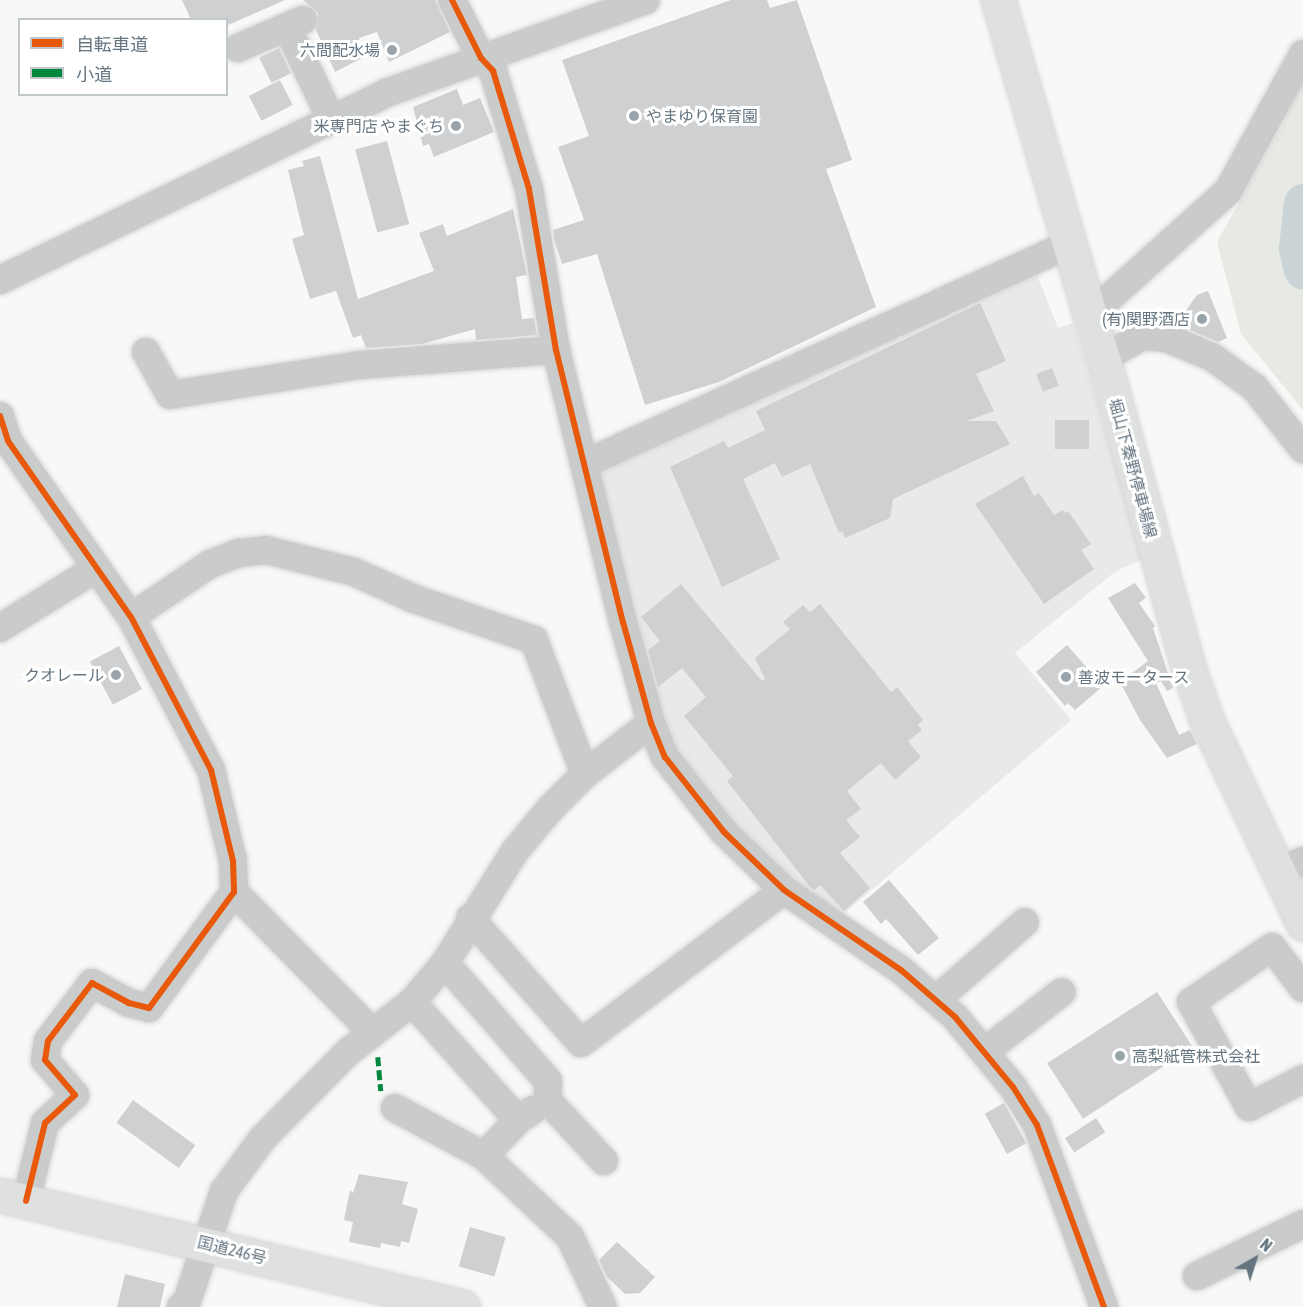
<!DOCTYPE html>
<html>
<head>
<meta charset="utf-8">
<style>
	body { margin:0 }
	#map { position:relative; width:1303px; height:1307px; overflow:hidden; background:#f8f8f7; font-family:"Asap Condensed","Noto Sans JP",sans-serif }
	div>[style] { position:absolute }
	.built>* { inset:0; background:#e8e9e8 }
	.green>* { inset:0; background:#e7e9e4 }
	.river>* { height:39px; margin:-19.5px; padding:0 19.5px; transform-origin:19.5px; border-radius:19.5px; background:#cad4d6 }
	.building>* { inset:0; background:#cfd0d1; transform-origin:0 0 }
	.roads { filter:drop-shadow(0 0 2px #d4d5d5) drop-shadow(0 0 2px #d4d5d5) }
	.minor>* { height:28px; margin:-14px; padding:0 14px; transform-origin:14px; border-radius:14px; background:#cacccc }
	.major>* { height:33px; margin:-16.5px; padding:0 16.5px; transform-origin:16.5px; border-radius:16.5px; background:#dfe0e0 }
	.highway>* { height:33px; margin:-16.5px; padding:0 16.5px; transform-origin:16.5px; border-radius:16.5px; background:#dfe0e0 }
	.quiet>* { height:4.5px; margin-top:-2.25px; transform-origin:0; background:repeating-linear-gradient(90deg,#00873e 0 9px,transparent 0 13.5px) }
	.cycleway>* { height:6px; margin:-3px; padding:0 3px; transform-origin:3px; border-radius:3px; background:#e8590c }
	.dots>* { width:16px; height:16px; translate:-50% -50%; box-sizing:border-box; border:3px solid #fff; border-radius:50% }
	span { translate:-50% -50%; white-space:nowrap; text-align:center; line-height:1.15; -webkit-text-stroke:6px #fff; paint-order:stroke }
	.poi-label { font-size:16px; color:#657580 }
	.right { translate:-100% -50%; text-align:right }
	.left { translate:0 -50%; text-align:left }
	.street-label { font-size:16px; color:#657580 }
	.legend { position:absolute; left:18px; top:18px; width:210px; height:78px; box-sizing:border-box; background:#fff; border:2px solid #c1c8cc; margin:0; padding:8px 10px; list-style:none; font-size:18px; color:#657580 }
	.legend li { display:flex; align-items:center; gap:12px; height:30px }
	.legend b { width:30px; border:2px solid #c1c8cc }
	.north { position:absolute; left:1225px; top:1229px; width:60px; height:60px; -webkit-text-stroke:4px #fff; paint-order:stroke; rotate:39deg; font-size:16px; font-weight:700; line-height:24px; text-align:center; color:#657580 }
	.north::after { content:''; display:block; margin:auto; width:21px; height:27px; background:#657580; clip-path:polygon(50% 0,100% 100%,50% 72%,0 100%) }
</style>
</head>
<body>
<div id="map">
	<div class="built">
		<div style="clip-path:polygon(1034px 267px,1058px 328px,1073px 323px,1143px 559px,1116px 571px,1015px 653px,1071px 720px,840px 917px,771px 868px,665px 737px,599px 466px)"></div>
	</div>
	<div class="green">
		<div style="clip-path:polygon(1303px 78px,1303px 410px,1241px 334px,1217px 242px,1282px 125px)"></div>
	</div>
	<div class="river">
		<div style="left:1303px;top:203px;width:45px;rotate:96.3deg"></div>
		<div style="left:1298px;top:248px;width:22px;rotate:77deg"></div>
	</div>
	<div class="building">
		<div style="clip-path:polygon(182px 0,285px 0,226px 26px,226px 20px,191px 20px)"></div>
		<div style="clip-path:polygon(303px 0,435px 0,450px 32px,389px 62px,377px 32px,359px 38px,364px 57px,335px 72px,316px 30px,318px 13px)"></div>
		<div style="clip-path:polygon(731px 0,767px 0,770px 8px,797px 0,852px 160px,826px 169px,876px 307px,719px 382px,645px 405px,597px 254px,562px 264px,554px 239px,553px 230px,584px 220px,558px 147px,589px 136px,562px 60px)"></div>
		<div style="left:279px;top:48px;width:28px;height:22px;rotate:64deg"></div>
		<div style="left:280px;top:80px;width:28px;height:35px;rotate:63deg"></div>
		<div style="clip-path:polygon(457px 89px,463px 105px,480px 98px,494px 132px,434px 157px,429px 144px,423px 146px,413px 107px)"></div>
		<div style="left:387px;top:141px;width:86px;height:33px;rotate:75deg"></div>
		<div style="clip-path:polygon(320px 156px,358px 299px,434px 271px,419px 233px,443px 224px,447px 236px,513px 209px,527px 275px,516px 277px,522px 319px,534px 318px,537px 335px,476px 340px,475px 329px,422px 344px,366px 348px,361px 335px,353px 338px,336px 291px,310px 299px,292px 239px,304px 235px,288px 170px,304px 166px,302px 161px)"></div>
		<div style="clip-path:polygon(1208px 291px,1227px 338px,1218px 342px,1190px 330px,1184px 313px,1197px 295px)"></div>
		<div style="clip-path:polygon(980px 303px,1006px 361px,976px 374px,994px 411px,967px 421px,996px 421px,1010px 444px,893px 499px,890px 518px,845px 538px,842px 531px,839px 533px,810px 464px,782px 477px,775px 463px,743px 479px,780px 559px,722px 587px,670px 467px,724px 441px,728px 448px,765px 430px,756px 411px)"></div>
		<div style="left:1052px;top:368px;width:19px;height:17px;rotate:69deg"></div>
		<div style="left:1055px;top:420px;width:34px;height:29px"></div>
		<div style="clip-path:polygon(1023px 476px,1034px 496px,1039px 493px,1054px 515px,1063px 510px,1065px 513px,1068px 511px,1091px 544px,1081px 550px,1094px 569px,1044px 604px,975px 504px)"></div>
		<div style="clip-path:polygon(1135px 583px,1146px 598px,1139px 603px,1155px 626px,1153px 628px,1173px 688px,1167px 691px,1161px 681px,1156px 683px,1179px 735px,1190px 730px,1197px 744px,1167px 758px,1140px 720px,1120px 682px,1148px 661px,1108px 598px)"></div>
		<div style="clip-path:polygon(681px 584px,762px 681px,765px 679px,755px 658px,790px 629px,783px 622px,803px 605px,810px 612px,820px 604px,891px 692px,897px 687px,923px 720px,918px 725px,922px 730px,908px 741px,921px 757px,895px 780px,881px 763px,847px 791px,861px 809px,846px 820px,860px 837px,840px 853px,870px 888px,844px 911px,820px 885px,814px 890px,810px 887px,727px 781px,733px 776px,684px 716px,706px 697px,682px 668px,658px 687px,648px 650px,660px 641px,641px 617px)"></div>
		<div style="clip-path:polygon(1067px 645px,1103px 686px,1075px 710px,1068px 703px,1065px 706px,1036px 672px)"></div>
		<div style="left:119px;top:646px;width:49px;height:33px;rotate:62deg"></div>
		<div style="clip-path:polygon(889px 880px,939px 938px,918px 955px,886px 919px,881px 924px,863px 902px)"></div>
		<div style="left:1157px;top:992px;width:66px;height:131px;rotate:57deg"></div>
		<div style="left:133px;top:1100px;width:77px;height:28px;rotate:36deg"></div>
		<div style="left:1004px;top:1103px;width:46px;height:22px;rotate:61deg"></div>
		<div style="left:1096px;top:1118px;width:17px;height:37px;rotate:57deg"></div>
		<div style="clip-path:polygon(359px 1174px,408px 1182px,402px 1204px,418px 1209px,409px 1243px,401px 1241px,400px 1247px,381px 1243px,380px 1248px,349px 1242px,353px 1222px,344px 1220px,350px 1190px,353px 1193px)"></div>
		<div style="left:470px;top:1227px;width:37px;height:41px;rotate:16deg"></div>
		<div style="clip-path:polygon(617px 1242px,655px 1277px,640px 1293px,625px 1294px,607px 1277px,599px 1260px)"></div>
		<div style="clip-path:polygon(125px 1274px,165px 1284px,160px 1307px,117px 1307px)"></div>
	</div>
	<div class="roads">
		<div class="minor">
			<div style="left:452px;top:0;width:65px;rotate:63.4deg"></div>
			<div style="left:481px;top:58px;width:18px;rotate:47deg"></div>
			<div style="left:493px;top:71px;width:123px;rotate:73deg"></div>
			<div style="left:529px;top:189px;width:163px;rotate:80.5deg"></div>
			<div style="left:556px;top:350px;width:280px;rotate:76.2deg"></div>
			<div style="left:623px;top:622px;width:105px;rotate:74.5deg"></div>
			<div style="left:651px;top:723px;width:37px;rotate:68deg"></div>
			<div style="left:665px;top:757px;width:95px;rotate:51.8deg"></div>
			<div style="left:724px;top:832px;width:83px;rotate:44deg"></div>
			<div style="left:784px;top:890px;width:142px;rotate:34.4deg"></div>
			<div style="left:901px;top:970px;width:72px;rotate:41deg"></div>
			<div style="left:955px;top:1017px;width:91px;rotate:50.4deg"></div>
			<div style="left:1013px;top:1087px;width:45px;rotate:57.7deg"></div>
			<div style="left:1037px;top:1125px;width:194px;rotate:69.8deg"></div>
			<div style="left:287px;top:27px;width:102px;rotate:64.4deg"></div>
			<div style="left:238px;top:48px;width:71px;rotate:-23.3deg"></div>
			<div style="left:0;top:280px;width:429px;rotate:-25.8deg"></div>
			<div style="left:386px;top:93px;width:276px;rotate:-19.7deg"></div>
			<div style="left:1090px;top:315px;width:186px;rotate:-41.9deg"></div>
			<div style="left:1228px;top:191px;width:156px;rotate:-61.3deg"></div>
			<div style="left:146px;top:352px;width:49px;rotate:60.8deg"></div>
			<div style="left:170px;top:395px;width:192px;rotate:-9deg"></div>
			<div style="left:360px;top:365px;width:197px;rotate:-4.4deg"></div>
			<div style="left:1103px;top:358px;width:46px;rotate:-28.8deg"></div>
			<div style="left:1143px;top:336px;width:24px;rotate:5deg"></div>
			<div style="left:1167px;top:338px;width:49px;rotate:22.9deg"></div>
			<div style="left:1212px;top:357px;width:53px;rotate:35.8deg"></div>
			<div style="left:1255px;top:388px;width:78px;rotate:51.8deg"></div>
			<div style="left:0;top:416px;width:26px;rotate:72deg"></div>
			<div style="left:8px;top:441px;width:215px;rotate:55.1deg"></div>
			<div style="left:131px;top:617px;width:173px;rotate:62.4deg"></div>
			<div style="left:211px;top:770px;width:94px;rotate:76.4deg"></div>
			<div style="left:233px;top:861px;width:31px;rotate:88deg"></div>
			<div style="left:234px;top:892px;width:144px;rotate:126.2deg"></div>
			<div style="left:149px;top:1008px;width:21px;rotate:-166deg"></div>
			<div style="left:129px;top:1003px;width:42px;rotate:-151.6deg"></div>
			<div style="left:92px;top:983px;width:73px;rotate:127.2deg"></div>
			<div style="left:48px;top:1041px;width:19px;rotate:99deg"></div>
			<div style="left:45px;top:1060px;width:46px;rotate:49.4deg"></div>
			<div style="left:75px;top:1095px;width:41px;rotate:137deg"></div>
			<div style="left:45px;top:1123px;width:80px;rotate:103.7deg"></div>
			<div style="left:584px;top:464px;width:533px;rotate:-24.36deg"></div>
			<div style="left:131px;top:617px;width:95px;rotate:-33.9deg"></div>
			<div style="left:210px;top:564px;width:31px;rotate:-21deg"></div>
			<div style="left:239px;top:553px;width:27px;rotate:-6deg"></div>
			<div style="left:266px;top:550px;width:91px;rotate:14deg"></div>
			<div style="left:354px;top:572px;width:64px;rotate:24.1deg"></div>
			<div style="left:412px;top:598px;width:129px;rotate:19deg"></div>
			<div style="left:534px;top:640px;width:143px;rotate:69.2deg"></div>
			<div style="left:0;top:628px;width:112px;rotate:-31.8deg"></div>
			<div style="left:1278px;top:872px;width:27px;rotate:-24deg"></div>
			<div style="left:234px;top:892px;width:198px;rotate:45.4deg"></div>
			<div style="left:470px;top:918px;width:167px;rotate:48.4deg"></div>
			<div style="left:581px;top:1043px;width:254px;rotate:-37deg"></div>
			<div style="left:445px;top:963px;width:157px;rotate:48.9deg"></div>
			<div style="left:548px;top:1081px;width:20px;rotate:90deg"></div>
			<div style="left:548px;top:1101px;width:82px;rotate:47deg"></div>
			<div style="left:1303px;top:988px;width:51px;rotate:-127.1deg"></div>
			<div style="left:1272px;top:947px;width:98px;rotate:145.8deg"></div>
			<div style="left:1191px;top:1002px;width:120px;rotate:61.1deg"></div>
			<div style="left:1249px;top:1107px;width:61px;rotate:-27.4deg"></div>
			<div style="left:936px;top:1000px;width:118px;rotate:-41.2deg"></div>
			<div style="left:412px;top:1002px;width:159px;rotate:48.1deg"></div>
			<div style="left:984px;top:1052px;width:98px;rotate:-37.6deg"></div>
			<div style="left:395px;top:1108px;width:101px;rotate:28.3deg"></div>
			<div style="left:484px;top:1156px;width:118px;rotate:43.3deg"></div>
			<div style="left:570px;top:1237px;width:77px;rotate:64.8deg"></div>
			<div style="left:484px;top:1156px;width:50px;rotate:-46.6deg"></div>
			<div style="left:518px;top:1120px;width:18px;rotate:-34deg"></div>
			<div style="left:1197px;top:1276px;width:118px;rotate:-26.1deg"></div>
			<div style="left:181px;top:1307px;width:8px;rotate:-45deg"></div>
			<div style="left:187px;top:1301px;width:116px;rotate:-71.4deg"></div>
			<div style="left:224px;top:1191px;width:66px;rotate:-53.7deg"></div>
			<div style="left:263px;top:1138px;width:121px;rotate:-45.3deg"></div>
			<div style="left:348px;top:1052px;width:81px;rotate:-38deg"></div>
			<div style="left:412px;top:1002px;width:51px;rotate:-49.8deg"></div>
			<div style="left:445px;top:963px;width:132px;rotate:-58deg"></div>
			<div style="left:515px;top:851px;width:55px;rotate:-50.2deg"></div>
			<div style="left:550px;top:809px;width:49px;rotate:-45deg"></div>
			<div style="left:585px;top:774px;width:83px;rotate:-37.7deg"></div>
		</div>
		<div class="major">
			<div style="left:998px;top:0;width:373px;rotate:73.7deg"></div>
			<div style="left:1103px;top:358px;width:317px;rotate:74.6deg"></div>
			<div style="left:1187px;top:664px;width:60px;rotate:70.7deg"></div>
			<div style="left:1207px;top:721px;width:224px;rotate:64.6deg"></div>
		</div>
		<div class="highway">
			<div style="left:0;top:1195px;width:476px;rotate:13.6deg"></div>
		</div>
	</div>
	<div class="quiet">
		<div style="left:378px;top:1057px;width:34px;rotate:85deg"></div>
	</div>
	<div class="cycleway">
		<div style="left:452px;top:0;width:65px;rotate:63.4deg"></div>
		<div style="left:481px;top:58px;width:18px;rotate:47deg"></div>
		<div style="left:493px;top:71px;width:123px;rotate:73deg"></div>
		<div style="left:529px;top:189px;width:163px;rotate:80.5deg"></div>
		<div style="left:556px;top:350px;width:280px;rotate:76.2deg"></div>
		<div style="left:623px;top:622px;width:105px;rotate:74.5deg"></div>
		<div style="left:651px;top:723px;width:37px;rotate:68deg"></div>
		<div style="left:665px;top:757px;width:95px;rotate:51.8deg"></div>
		<div style="left:724px;top:832px;width:83px;rotate:44deg"></div>
		<div style="left:784px;top:890px;width:142px;rotate:34.4deg"></div>
		<div style="left:901px;top:970px;width:72px;rotate:41deg"></div>
		<div style="left:955px;top:1017px;width:91px;rotate:50.4deg"></div>
		<div style="left:1013px;top:1087px;width:45px;rotate:57.7deg"></div>
		<div style="left:1037px;top:1125px;width:194px;rotate:69.8deg"></div>
		<div style="left:0;top:416px;width:26px;rotate:72deg"></div>
		<div style="left:8px;top:441px;width:215px;rotate:55.1deg"></div>
		<div style="left:131px;top:617px;width:173px;rotate:62.4deg"></div>
		<div style="left:211px;top:770px;width:94px;rotate:76.4deg"></div>
		<div style="left:233px;top:861px;width:31px;rotate:88deg"></div>
		<div style="left:234px;top:892px;width:144px;rotate:126.2deg"></div>
		<div style="left:149px;top:1008px;width:21px;rotate:-166deg"></div>
		<div style="left:129px;top:1003px;width:42px;rotate:-151.6deg"></div>
		<div style="left:92px;top:983px;width:73px;rotate:127.2deg"></div>
		<div style="left:48px;top:1041px;width:19px;rotate:99deg"></div>
		<div style="left:45px;top:1060px;width:46px;rotate:49.4deg"></div>
		<div style="left:75px;top:1095px;width:41px;rotate:137deg"></div>
		<div style="left:45px;top:1123px;width:80px;rotate:103.7deg"></div>
	</div>
	<div class="dots">
		<div style="left:392px;top:50px;background:#98a3aa"></div>
		<div style="left:634px;top:116px;background:#98a3aa"></div>
		<div style="left:456px;top:126px;background:#98a3aa"></div>
		<div style="left:1202px;top:319px;background:#98a3aa"></div>
		<div style="left:116px;top:675px;background:#98a3aa"></div>
		<div style="left:1066px;top:677px;background:#98a3aa"></div>
		<div style="left:1120px;top:1056px;background:#98a3aa"></div>
	</div>
	<div class="poi-label">
		<span class="right" style="left:380px;top:50px">六間配水場</span>
		<span class="left" style="left:646px;top:116px">やまゆり保育園</span>
		<span class="right" style="left:444px;top:126px">米専門店 やまぐち</span>
		<span class="right" style="left:1190px;top:319px">(有)関野酒店</span>
		<span class="right" style="left:104px;top:675px">クオレール</span>
		<span class="left" style="left:1078px;top:677px">善波モータース</span>
		<span class="left" style="left:1132px;top:1056px">高梨紙管株式会社</span>
	</div>
	<div class="street-label">
		<span style="left:1133px;top:468px;rotate:75deg">堀山下秦野停車場線</span>
		<span style="left:232px;top:1250px;rotate:14deg">国道246号</span>
	</div>
	<ul class="legend">
	<li><b style="height:8px;background:#e8590c"></b>自転車道</li>
	<li><b style="height:8px;background:#00873e"></b>小道</li>
	</ul>
	<div class="north">N</div>
</div>
</body>
</html>
